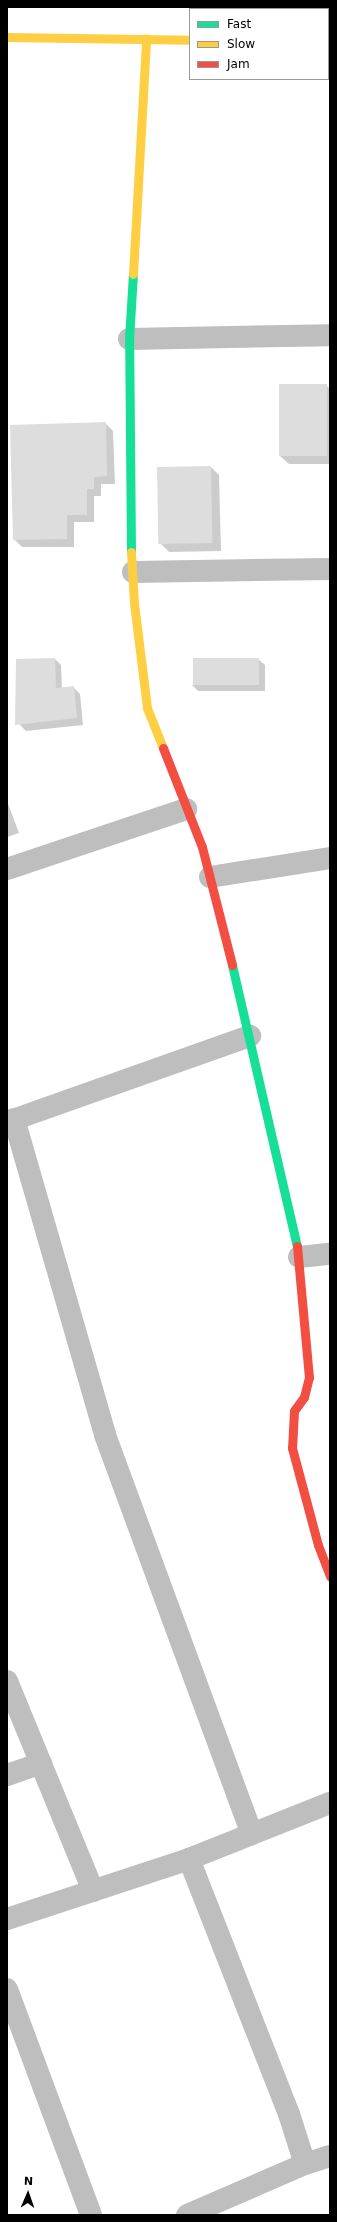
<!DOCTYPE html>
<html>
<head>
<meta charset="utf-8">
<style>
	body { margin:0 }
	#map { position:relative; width:337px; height:2222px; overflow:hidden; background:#fff; font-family:"DejaVu Sans",sans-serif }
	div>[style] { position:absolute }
	.shadow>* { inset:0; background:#0003 }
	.building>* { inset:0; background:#ddd; transform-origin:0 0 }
	.street>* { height:22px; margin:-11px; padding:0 11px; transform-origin:11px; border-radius:11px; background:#bebebe }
	.fast>* { height:9px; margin:-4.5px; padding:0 4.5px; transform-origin:4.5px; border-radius:4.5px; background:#16e098 }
	.slow>* { height:9px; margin:-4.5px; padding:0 4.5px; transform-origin:4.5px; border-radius:4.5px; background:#ffcf43 }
	.jam>* { height:9px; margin:-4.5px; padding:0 4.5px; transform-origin:4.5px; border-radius:4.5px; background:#f24e42 }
	span { translate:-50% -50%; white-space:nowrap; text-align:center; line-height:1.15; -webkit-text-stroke:4px #fff; paint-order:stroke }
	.frame { position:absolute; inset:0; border:8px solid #000; pointer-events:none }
	.legend { position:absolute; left:189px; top:8px; width:140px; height:72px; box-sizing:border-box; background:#fff; border:1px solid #999; margin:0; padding:5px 7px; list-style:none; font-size:12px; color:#000 }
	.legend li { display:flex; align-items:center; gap:8px; height:20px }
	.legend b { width:20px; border:1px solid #999 }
	.north { position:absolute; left:8px; top:2174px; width:40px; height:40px; -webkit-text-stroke:3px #fff; paint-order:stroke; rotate:2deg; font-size:11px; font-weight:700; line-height:16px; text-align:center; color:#000 }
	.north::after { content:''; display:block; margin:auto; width:14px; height:18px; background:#000; clip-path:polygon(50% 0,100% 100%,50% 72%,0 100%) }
</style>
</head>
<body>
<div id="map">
	<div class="shadow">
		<div style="clip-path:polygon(326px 385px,330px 389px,330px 464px,289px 464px,280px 456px)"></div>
		<div style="clip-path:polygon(105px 423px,113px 431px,115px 484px,101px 484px,101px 496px,94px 496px,94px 522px,74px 522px,74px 547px,22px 547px,14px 539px)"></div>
		<div style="clip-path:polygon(211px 467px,219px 475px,221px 551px,169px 552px,161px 544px)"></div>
		<div style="clip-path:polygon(55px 659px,61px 665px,62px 689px,73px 687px,80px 694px,83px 725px,26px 731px,20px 725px,16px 693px)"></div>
		<div style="clip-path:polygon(258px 659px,265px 665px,265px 691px,198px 691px,192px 685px)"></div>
		<div style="clip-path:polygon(7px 801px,19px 833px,7px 837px)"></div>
	</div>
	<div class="building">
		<div style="left:327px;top:384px;width:72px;height:48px;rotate:90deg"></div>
		<div style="clip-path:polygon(106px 422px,107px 476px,94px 477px,94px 489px,87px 489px,87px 515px,67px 515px,67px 539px,13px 540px,10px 425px)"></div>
		<div style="left:211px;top:466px;width:77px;height:54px;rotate:89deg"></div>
		<div style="clip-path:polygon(55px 658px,56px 688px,74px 686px,77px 718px,15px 725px,16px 659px)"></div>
		<div style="left:193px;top:658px;width:66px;height:27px"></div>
	</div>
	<div class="street">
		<div style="left:129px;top:339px;width:201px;rotate:-1.1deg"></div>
		<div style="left:133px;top:572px;width:197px;rotate:-0.9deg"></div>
		<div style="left:7px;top:869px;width:189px;rotate:-18.5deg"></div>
		<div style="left:210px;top:877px;width:121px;rotate:-9deg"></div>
		<div style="left:14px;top:1119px;width:329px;rotate:73.9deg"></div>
		<div style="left:105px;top:1435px;width:425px;rotate:69.8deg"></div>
		<div style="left:7px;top:1122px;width:258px;rotate:-19.5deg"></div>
		<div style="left:299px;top:1257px;width:31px;rotate:-6deg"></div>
		<div style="left:7px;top:1681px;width:227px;rotate:67.7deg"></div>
		<div style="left:7px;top:1775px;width:36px;rotate:-19deg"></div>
		<div style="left:189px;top:1859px;width:274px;rotate:68.6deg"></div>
		<div style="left:289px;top:2114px;width:52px;rotate:72.3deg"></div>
		<div style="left:7px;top:1919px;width:192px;rotate:-18.2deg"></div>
		<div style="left:189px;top:1859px;width:152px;rotate:-21.7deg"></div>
		<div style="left:7px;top:1989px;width:241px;rotate:69.6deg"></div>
		<div style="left:187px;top:2215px;width:129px;rotate:-23.4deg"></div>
		<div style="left:305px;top:2164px;width:26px;rotate:-18deg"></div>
	</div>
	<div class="fast">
		<div style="left:328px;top:45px;width:2px;rotate:27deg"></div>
		<div style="left:131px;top:552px;width:213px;rotate:-90.5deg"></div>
		<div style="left:129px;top:339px;width:65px;rotate:-86.5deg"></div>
		<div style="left:232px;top:965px;width:288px;rotate:77deg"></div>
	</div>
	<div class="slow">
		<div style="left:7px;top:37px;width:183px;rotate:0.9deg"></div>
		<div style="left:133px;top:274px;width:236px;rotate:-86.8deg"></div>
		<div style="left:131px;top:552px;width:51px;rotate:86.6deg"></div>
		<div style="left:134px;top:603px;width:106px;rotate:82.9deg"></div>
		<div style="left:147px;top:708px;width:43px;rotate:68.2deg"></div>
	</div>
	<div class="jam">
		<div style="left:163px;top:748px;width:106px;rotate:68.5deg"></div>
		<div style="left:202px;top:847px;width:122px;rotate:75.7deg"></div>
		<div style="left:297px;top:1246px;width:132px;rotate:84.8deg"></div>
		<div style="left:309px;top:1377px;width:21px;rotate:104deg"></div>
		<div style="left:304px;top:1397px;width:17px;rotate:126deg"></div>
		<div style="left:294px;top:1411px;width:37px;rotate:93deg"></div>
		<div style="left:292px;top:1448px;width:100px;rotate:75deg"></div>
		<div style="left:318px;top:1545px;width:34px;rotate:69deg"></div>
	</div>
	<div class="frame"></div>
	<ul class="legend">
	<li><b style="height:5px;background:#16e098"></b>Fast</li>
	<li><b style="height:5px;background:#ffcf43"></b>Slow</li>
	<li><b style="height:5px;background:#f24e42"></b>Jam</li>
	</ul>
	<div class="north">N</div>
</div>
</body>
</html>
